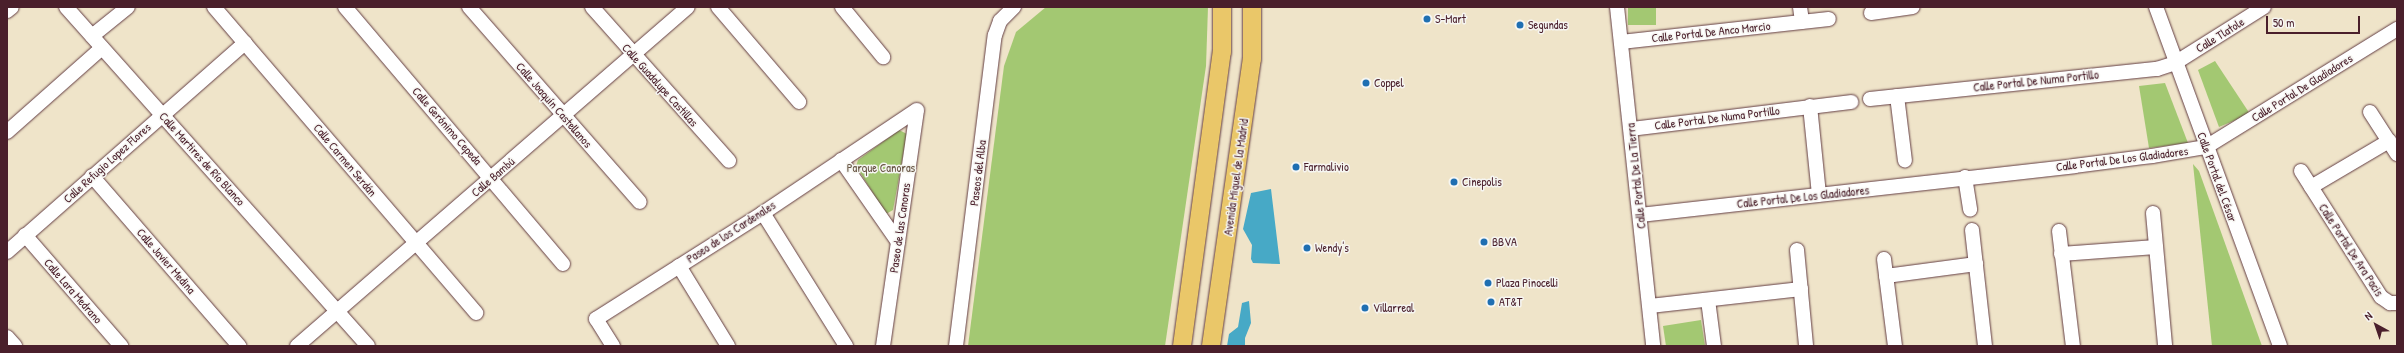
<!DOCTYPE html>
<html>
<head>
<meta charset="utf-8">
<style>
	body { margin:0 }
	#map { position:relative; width:2404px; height:353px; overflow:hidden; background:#efe4c9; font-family:"Patrick Hand",sans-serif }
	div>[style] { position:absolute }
	.green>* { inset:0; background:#a3c872; transform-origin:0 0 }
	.water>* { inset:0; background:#47a9c6 }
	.roads { filter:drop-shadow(0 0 1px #633d43) drop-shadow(0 0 1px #633d43) }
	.minor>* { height:14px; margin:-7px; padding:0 7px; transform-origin:7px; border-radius:7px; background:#fff }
	.major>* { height:18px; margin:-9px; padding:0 9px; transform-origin:9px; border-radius:9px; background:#eac769 }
	.dots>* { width:11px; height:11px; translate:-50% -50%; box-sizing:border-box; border:2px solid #f6f6f2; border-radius:50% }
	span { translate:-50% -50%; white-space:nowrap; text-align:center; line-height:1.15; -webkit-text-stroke:3px #f6f6f2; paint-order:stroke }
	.poi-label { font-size:12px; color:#4a1f2b }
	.left { translate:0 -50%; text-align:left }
	.street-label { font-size:12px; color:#4a1f2b }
	.park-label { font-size:12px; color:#655240 }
	.frame { position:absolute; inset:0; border:8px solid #4a1f2b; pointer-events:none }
	.north { position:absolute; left:2356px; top:305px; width:40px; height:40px; -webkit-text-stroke:3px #f6f6f2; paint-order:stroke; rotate:320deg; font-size:11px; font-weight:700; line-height:16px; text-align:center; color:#4a1f2b }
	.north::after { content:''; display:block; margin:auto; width:14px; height:18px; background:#4a1f2b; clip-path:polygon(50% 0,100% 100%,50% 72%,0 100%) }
	.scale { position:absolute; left:2266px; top:16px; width:94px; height:18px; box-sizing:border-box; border:2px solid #4a1f2b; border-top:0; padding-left:5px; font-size:12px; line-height:14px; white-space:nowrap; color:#4a1f2b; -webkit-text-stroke:3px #f6f6f2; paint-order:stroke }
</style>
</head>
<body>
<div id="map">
	<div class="green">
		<div style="clip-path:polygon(1046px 7px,1208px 7px,1206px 66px,1165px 346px,968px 346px,1004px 66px,1016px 32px)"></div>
		<div style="left:1628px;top:7px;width:28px;height:18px"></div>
		<div style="clip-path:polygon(2215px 61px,2250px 114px,2219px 127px,2198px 70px)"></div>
		<div style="clip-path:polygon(2165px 83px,2188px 143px,2149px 148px,2139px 86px)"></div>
		<div style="clip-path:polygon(899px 130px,907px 134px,893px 210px,886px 214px,856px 166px,858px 160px)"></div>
		<div style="clip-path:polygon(2193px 164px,2199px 171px,2262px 346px,2212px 346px)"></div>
		<div style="clip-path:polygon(1701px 320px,1705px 346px,1666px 346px,1663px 326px)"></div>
	</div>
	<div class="water">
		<div style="clip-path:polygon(1271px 189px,1280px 264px,1253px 263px,1251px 259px,1252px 245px,1243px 229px,1251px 193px)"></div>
		<div style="clip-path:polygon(1249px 301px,1251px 323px,1245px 338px,1245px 346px,1227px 346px,1229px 334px,1238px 327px,1242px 303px)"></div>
	</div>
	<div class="roads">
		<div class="minor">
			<div style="left:66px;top:7px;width:454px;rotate:48.3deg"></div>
			<div style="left:214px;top:7px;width:403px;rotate:49.4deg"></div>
			<div style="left:345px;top:7px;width:337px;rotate:49.7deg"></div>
			<div style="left:469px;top:7px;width:259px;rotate:48.8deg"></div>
			<div style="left:592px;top:7px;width:206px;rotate:48.3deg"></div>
			<div style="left:718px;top:7px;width:125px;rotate:49.5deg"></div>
			<div style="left:842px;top:7px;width:65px;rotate:50.6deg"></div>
			<div style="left:1617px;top:7px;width:341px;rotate:83.9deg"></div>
			<div style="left:1800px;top:7px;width:15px;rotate:82deg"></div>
			<div style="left:2156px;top:7px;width:361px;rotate:69.9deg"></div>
			<div style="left:7px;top:11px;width:6px;rotate:-39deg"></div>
			<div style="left:1871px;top:13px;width:42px;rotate:-8.1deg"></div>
			<div style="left:92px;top:36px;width:46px;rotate:-38.9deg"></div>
			<div style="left:1621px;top:42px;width:209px;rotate:-6.3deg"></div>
			<div style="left:1897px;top:96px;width:65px;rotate:83deg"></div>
			<div style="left:1870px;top:99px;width:289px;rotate:-6deg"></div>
			<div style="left:2157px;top:69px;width:19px;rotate:-18deg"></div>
			<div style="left:2175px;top:63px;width:105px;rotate:-32.2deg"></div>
			<div style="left:1810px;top:106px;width:89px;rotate:84.2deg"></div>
			<div style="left:2370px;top:112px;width:50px;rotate:57.3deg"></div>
			<div style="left:1631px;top:129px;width:222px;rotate:-7deg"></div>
			<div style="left:7px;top:132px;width:127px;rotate:-41.5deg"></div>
			<div style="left:841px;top:160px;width:100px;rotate:55.2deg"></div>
			<div style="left:2301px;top:171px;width:149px;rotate:57.6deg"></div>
			<div style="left:2381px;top:297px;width:11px;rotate:34deg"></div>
			<div style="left:2390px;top:303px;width:7px"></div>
			<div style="left:92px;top:176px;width:225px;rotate:49.1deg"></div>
			<div style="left:1965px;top:177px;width:33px;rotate:81deg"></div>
			<div style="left:2311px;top:187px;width:91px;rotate:-30.5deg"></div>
			<div style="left:763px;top:213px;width:157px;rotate:58deg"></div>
			<div style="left:2153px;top:213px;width:134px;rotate:84.8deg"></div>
			<div style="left:1640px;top:215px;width:437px;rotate:-6.4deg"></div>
			<div style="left:2074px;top:166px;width:79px;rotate:-7.3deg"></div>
			<div style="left:2152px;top:156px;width:55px;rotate:-9.5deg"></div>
			<div style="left:2206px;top:147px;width:225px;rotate:-31.7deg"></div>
			<div style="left:1972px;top:230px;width:117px;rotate:83.6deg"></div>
			<div style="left:2059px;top:231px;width:116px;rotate:83.1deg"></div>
			<div style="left:25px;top:235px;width:147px;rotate:49.1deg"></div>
			<div style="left:1797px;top:250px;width:96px;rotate:84.6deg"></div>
			<div style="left:7px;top:252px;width:317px;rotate:-41.3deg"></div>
			<div style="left:2061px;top:254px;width:95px;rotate:-4.2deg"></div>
			<div style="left:1884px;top:259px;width:88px;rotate:82.8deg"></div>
			<div style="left:679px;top:266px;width:94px;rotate:58.5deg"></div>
			<div style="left:1886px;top:276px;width:91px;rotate:-7.6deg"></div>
			<div style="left:1708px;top:300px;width:46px;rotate:82.6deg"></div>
			<div style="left:1650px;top:306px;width:152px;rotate:-6.4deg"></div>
			<div style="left:7px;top:337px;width:12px;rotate:48deg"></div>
			<div style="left:297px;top:346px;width:517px;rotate:-40.93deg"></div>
			<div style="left:613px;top:346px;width:32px;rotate:-122deg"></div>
			<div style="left:596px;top:319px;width:198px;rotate:-32.4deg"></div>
			<div style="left:763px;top:213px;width:185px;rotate:-33.8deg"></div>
			<div style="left:883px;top:346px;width:238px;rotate:-81.8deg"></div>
			<div style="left:956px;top:346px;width:313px;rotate:-82.9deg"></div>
			<div style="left:995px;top:35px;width:15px;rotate:-70deg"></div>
			<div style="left:1000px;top:21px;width:20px;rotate:-45deg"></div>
		</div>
		<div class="major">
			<div style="left:1182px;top:346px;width:297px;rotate:-82.3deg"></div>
			<div style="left:1222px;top:52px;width:45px;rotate:-90deg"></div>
			<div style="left:1211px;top:346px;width:290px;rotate:-81.9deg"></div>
			<div style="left:1252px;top:59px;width:52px;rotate:-90deg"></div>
		</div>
	</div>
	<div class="dots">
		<div style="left:1427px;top:19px;background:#1f6fb2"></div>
		<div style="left:1520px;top:25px;background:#1f6fb2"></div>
		<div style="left:1366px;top:83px;background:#1f6fb2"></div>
		<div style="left:1296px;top:167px;background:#1f6fb2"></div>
		<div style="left:1454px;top:182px;background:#1f6fb2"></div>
		<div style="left:1484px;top:242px;background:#1f6fb2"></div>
		<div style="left:1307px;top:248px;background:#1f6fb2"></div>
		<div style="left:1488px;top:283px;background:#1f6fb2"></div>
		<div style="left:1491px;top:302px;background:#1f6fb2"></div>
		<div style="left:1365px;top:308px;background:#1f6fb2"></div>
	</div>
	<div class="poi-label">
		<span class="left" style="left:1435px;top:19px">S-Mart</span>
		<span class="left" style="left:1528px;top:25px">Segundas</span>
		<span class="left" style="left:1374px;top:83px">Coppel</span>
		<span class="left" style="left:1304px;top:167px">Farmalivio</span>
		<span class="left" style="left:1462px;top:182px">Cinepolis</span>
		<span class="left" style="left:1492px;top:242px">BBVA</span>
		<span class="left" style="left:1315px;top:248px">Wendy's</span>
		<span class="left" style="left:1496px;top:283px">Plaza Pinocelli</span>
		<span class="left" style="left:1499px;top:302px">AT&amp;T</span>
		<span class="left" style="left:1373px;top:308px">Villarreal</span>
	</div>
	<div class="street-label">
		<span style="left:1711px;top:32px;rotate:-6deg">Calle Portal De Anco Marcio</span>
		<span style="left:2220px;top:35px;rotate:-32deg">Calle Tlatole</span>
		<span style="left:2036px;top:81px;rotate:-6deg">Calle Portal De Numa Portillo</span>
		<span style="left:660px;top:85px;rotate:48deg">Calle Guadalupe Castillas</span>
		<span style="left:2302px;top:88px;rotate:-32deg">Calle Portal De Gladiadores</span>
		<span style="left:554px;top:105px;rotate:49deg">Calle Joaquín Castellanos</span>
		<span style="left:1717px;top:118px;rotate:-7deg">Calle Portal De Numa Portillo</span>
		<span style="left:447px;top:126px;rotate:49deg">Calle Gerónimo Cepeda</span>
		<span style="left:202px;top:159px;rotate:48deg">Calle Martires de Río Blanco</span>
		<span style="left:2122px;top:159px;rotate:-7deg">Calle Portal De Los Gladiadores</span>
		<span style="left:345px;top:160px;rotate:50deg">Calle Carmen Serdán</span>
		<span style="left:107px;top:163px;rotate:-42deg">Calle Refugio Lopez Flores</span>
		<span style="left:978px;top:173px;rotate:-83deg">Paseos del Alba</span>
		<span style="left:1636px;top:176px;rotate:-96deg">Calle Portal De La Tierra</span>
		<span style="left:493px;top:177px;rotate:-41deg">Calle Bambú</span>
		<span style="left:1236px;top:177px;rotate:-82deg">Avenida Miguel de la Madrid</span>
		<span style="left:2217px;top:177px;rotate:70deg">Calle Portal del César</span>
		<span style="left:1803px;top:197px;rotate:-6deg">Calle Portal De Los Gladiadores</span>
		<span style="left:900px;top:228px;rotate:-82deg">Paseo de las Canoras</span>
		<span style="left:731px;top:232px;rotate:-33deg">Paseo de los Cardenales</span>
		<span style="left:2351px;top:250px;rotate:57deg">Calle Portal De Ara Pacis</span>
		<span style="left:166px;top:261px;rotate:49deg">Calle Javier Medina</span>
		<span style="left:73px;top:291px;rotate:49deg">Calle Lara Medrano</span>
	</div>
	<div class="park-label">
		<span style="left:881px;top:168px">Parque Canoras</span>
	</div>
	<div class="frame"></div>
	<div class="north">N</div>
	<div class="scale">50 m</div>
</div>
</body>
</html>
